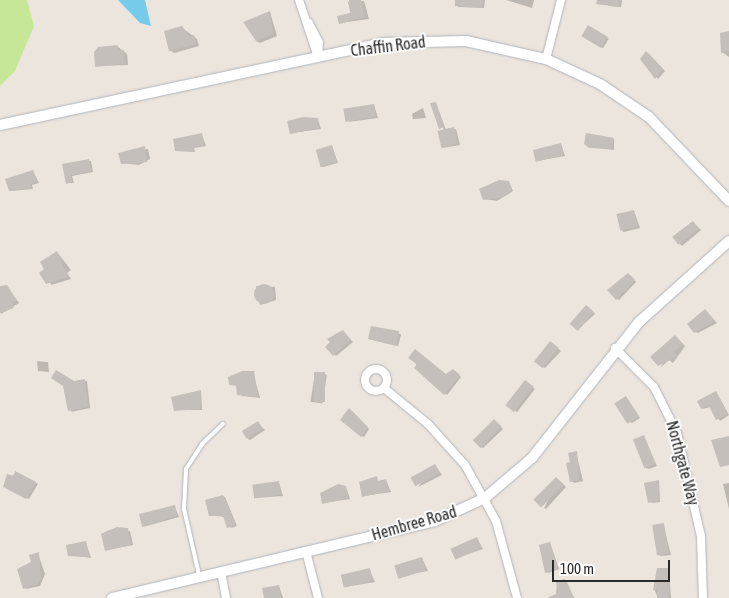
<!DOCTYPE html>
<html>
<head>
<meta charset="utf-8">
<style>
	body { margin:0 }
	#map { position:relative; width:729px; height:598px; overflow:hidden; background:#ece5dd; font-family:"Asap Condensed",sans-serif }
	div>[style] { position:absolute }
	.pitch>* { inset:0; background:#c6e798 }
	.water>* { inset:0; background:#75cbe9 }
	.shadow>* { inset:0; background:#0003; transform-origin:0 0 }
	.building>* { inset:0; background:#c4bfba; transform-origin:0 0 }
	.round { border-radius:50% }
	.roads { filter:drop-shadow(0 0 1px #b0b4bd) drop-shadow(0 0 1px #b0b4bd) }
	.service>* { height:4px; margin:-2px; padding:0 2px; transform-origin:2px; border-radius:2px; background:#fff }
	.minor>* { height:8px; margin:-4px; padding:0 4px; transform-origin:4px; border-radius:4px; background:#fff }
	.minor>.ring { margin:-4px; padding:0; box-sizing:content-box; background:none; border:8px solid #fff; border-radius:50% }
	.tertiary>* { height:10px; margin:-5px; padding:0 5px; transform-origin:5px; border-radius:5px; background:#fff }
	span { translate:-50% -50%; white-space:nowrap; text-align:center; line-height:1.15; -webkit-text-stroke:4px #fff; paint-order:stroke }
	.street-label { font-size:16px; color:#2a2a2a }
	.scale { position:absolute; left:552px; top:560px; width:118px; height:22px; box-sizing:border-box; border:2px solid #2a2a2a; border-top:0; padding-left:6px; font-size:15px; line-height:18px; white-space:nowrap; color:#2a2a2a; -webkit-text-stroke:4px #fff; paint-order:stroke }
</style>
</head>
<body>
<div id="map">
	<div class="pitch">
		<div style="clip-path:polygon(0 0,27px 0,34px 26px,15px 71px,0 86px)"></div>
	</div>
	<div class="water">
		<div style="clip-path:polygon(118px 0,145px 0,151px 26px,140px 23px)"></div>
	</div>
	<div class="shadow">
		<div style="clip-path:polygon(456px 0,485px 0,484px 8px,458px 7px)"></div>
		<div style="clip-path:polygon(506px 0,534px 0,532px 8px)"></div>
		<div style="clip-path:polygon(608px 0,622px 0,621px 7px,609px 6px)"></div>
		<div style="clip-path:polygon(364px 1px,369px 19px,340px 23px,351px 14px,348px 2px)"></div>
		<div style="clip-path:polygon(270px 12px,277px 36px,260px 43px,256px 41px)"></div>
		<div style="clip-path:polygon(181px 27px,197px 39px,199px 46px,174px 53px,170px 50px)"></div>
		<div style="left:589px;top:27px;width:23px;height:11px;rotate:31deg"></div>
		<div style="clip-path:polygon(729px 32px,729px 57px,722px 52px)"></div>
		<div style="clip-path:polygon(117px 46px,127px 54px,128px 65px,96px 66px)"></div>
		<div style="clip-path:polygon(649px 54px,665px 71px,658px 79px,642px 59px)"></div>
		<div style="clip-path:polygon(436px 103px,446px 130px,456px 129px,460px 145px,442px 148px,444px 130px)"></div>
		<div style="clip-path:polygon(374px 105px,378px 118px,348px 122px)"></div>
		<div style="clip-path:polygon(423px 108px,426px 118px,413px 119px,412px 114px)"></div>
		<div style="clip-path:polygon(318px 120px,321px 129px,291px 133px)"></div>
		<div style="clip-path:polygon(202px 135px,206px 146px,194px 148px,195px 152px,176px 150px)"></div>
		<div style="clip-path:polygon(614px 139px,614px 150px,590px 147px)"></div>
		<div style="clip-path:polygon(561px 144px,565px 156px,537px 161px)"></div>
		<div style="clip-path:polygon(332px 146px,338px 163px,323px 167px,320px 166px)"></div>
		<div style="clip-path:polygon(148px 149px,150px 159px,139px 165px,122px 163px,119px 154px)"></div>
		<div style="clip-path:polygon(91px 161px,93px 172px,72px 176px,74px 183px,67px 183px,63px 165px)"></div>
		<div style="clip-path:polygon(33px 171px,39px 183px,32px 185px,33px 189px,10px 191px)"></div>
		<div style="clip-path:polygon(509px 182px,513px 191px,497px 201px,484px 199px)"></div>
		<div style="clip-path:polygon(634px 211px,640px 228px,624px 232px,622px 231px)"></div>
		<div style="clip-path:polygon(693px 222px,701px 230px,682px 246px,680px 244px)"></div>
		<div style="clip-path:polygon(57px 252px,71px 270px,67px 273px,71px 279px,51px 285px,46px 269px)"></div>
		<div style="clip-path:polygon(631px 276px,636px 282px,619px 300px,617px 299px)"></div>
		<div style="clip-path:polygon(7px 286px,19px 303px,1px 314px,0 290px)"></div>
		<div style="clip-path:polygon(256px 286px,275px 287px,276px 300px,260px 305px)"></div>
		<div style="clip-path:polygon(587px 306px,595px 314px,577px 330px,575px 328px)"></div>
		<div style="clip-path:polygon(707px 312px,717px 323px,698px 333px,695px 332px)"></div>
		<div style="left:372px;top:327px;width:30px;height:12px;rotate:14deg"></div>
		<div style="clip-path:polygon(343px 332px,353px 342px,336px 356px,327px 347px,335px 334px)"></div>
		<div style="clip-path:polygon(675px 336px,685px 346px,673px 363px,669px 360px,661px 367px)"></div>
		<div style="clip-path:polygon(552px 344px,561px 351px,545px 368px,536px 362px)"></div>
		<div style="clip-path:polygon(410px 358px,446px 376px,456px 372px,461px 377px,447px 395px)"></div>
		<div style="clip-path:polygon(37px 361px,48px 362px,49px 372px,38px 371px)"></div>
		<div style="clip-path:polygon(253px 372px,260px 398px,242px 396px,238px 386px,230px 385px)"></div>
		<div style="left:315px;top:373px;width:12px;height:29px;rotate:9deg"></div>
		<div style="clip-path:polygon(87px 381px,90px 408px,71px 412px,74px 382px)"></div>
		<div style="clip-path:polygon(525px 382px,535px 389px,517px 412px,515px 411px)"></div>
		<div style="clip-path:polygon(201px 391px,202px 410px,175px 410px)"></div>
		<div style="clip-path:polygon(716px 392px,729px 415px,720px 421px,711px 407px,702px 409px)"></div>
		<div style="clip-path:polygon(626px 397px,640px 418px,632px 423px,630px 422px)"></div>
		<div style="clip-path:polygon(352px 411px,369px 429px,364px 437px,361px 436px)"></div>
		<div style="clip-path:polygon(496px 422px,503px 429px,483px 448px,481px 447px)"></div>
		<div style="clip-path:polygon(258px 423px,265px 430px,250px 440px,248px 439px)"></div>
		<div style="clip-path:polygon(643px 436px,657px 466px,649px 469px,646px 468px)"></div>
		<div style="clip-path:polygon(576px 452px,583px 481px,575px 483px,571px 481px)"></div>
		<div style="clip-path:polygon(435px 465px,442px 475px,418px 487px)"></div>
		<div style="clip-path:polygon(16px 472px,38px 484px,29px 499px,4px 487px)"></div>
		<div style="clip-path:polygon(386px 480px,391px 492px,363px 496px)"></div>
		<div style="clip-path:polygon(559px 480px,566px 487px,546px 509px,544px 508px)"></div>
		<div style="clip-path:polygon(659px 481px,660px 502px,652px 503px,646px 484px)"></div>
		<div style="clip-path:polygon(279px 483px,283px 496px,255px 498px)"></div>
		<div style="clip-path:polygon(729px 483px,729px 509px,723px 484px)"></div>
		<div style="clip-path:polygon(346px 487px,350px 499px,323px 503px)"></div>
		<div style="clip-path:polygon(223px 496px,225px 497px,237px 526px,231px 528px,225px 517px,210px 515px)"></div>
		<div style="clip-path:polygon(175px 507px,179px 517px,143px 527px)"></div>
		<div style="clip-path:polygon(663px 524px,671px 555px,661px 556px,659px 555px)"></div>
		<div style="clip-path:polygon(109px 530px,130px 531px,133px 545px,106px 550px,102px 534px)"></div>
		<div style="clip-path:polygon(477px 539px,483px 549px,456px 558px)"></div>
		<div style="clip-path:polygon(86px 543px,91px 558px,69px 555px)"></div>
		<div style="clip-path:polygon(550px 543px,559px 569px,548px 573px,546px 572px)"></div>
		<div style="clip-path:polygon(38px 554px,45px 574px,40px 586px,26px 589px)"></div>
		<div style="clip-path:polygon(422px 558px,428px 571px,398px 576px)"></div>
		<div style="clip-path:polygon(369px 569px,375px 582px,345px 587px)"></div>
		<div style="clip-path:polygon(669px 569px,671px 598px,658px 598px,654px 589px)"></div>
		<div style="clip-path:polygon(557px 582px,567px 582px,574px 598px,556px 598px)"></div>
		<div style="clip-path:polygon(279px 586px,283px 598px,265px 598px)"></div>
	</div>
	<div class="building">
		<div style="clip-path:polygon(349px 0,361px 0,366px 17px,339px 24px,337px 16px,350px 13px)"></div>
		<div style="clip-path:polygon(455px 0,483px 0,482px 8px,455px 6px)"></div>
		<div style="clip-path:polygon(597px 0,620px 0,619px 7px,596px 4px)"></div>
		<div style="clip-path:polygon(270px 11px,273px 34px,256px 41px,243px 22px)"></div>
		<div style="left:588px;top:25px;width:23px;height:13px;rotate:31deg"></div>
		<div style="clip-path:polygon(182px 26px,189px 36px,194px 35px,196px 44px,169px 51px,164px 31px)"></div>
		<div style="clip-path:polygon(729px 31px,729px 51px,721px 53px,720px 33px)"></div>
		<div style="clip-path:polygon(118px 45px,118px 50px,124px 50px,125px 64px,95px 67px,94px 52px,98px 47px)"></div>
		<div style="clip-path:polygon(646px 51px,663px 69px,655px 79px,640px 59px)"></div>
		<div style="clip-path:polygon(436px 102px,444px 127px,439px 129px,430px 103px)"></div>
		<div style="left:374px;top:104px;width:13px;height:31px;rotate:81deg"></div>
		<div style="clip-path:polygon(303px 117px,318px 118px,319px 128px,290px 134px,287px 121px)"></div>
		<div style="left:454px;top:127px;width:17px;height:17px;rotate:77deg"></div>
		<div style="clip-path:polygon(202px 133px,204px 145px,193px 147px,194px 152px,175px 151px,173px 139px)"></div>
		<div style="clip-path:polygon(586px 133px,614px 138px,612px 149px,589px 148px,584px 144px)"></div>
		<div style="left:561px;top:143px;width:12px;height:29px;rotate:76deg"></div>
		<div style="left:332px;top:145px;width:18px;height:17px;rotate:74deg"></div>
		<div style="clip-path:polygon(145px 146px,147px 162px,121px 164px,118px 153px)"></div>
		<div style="clip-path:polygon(89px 159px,91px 171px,71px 175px,72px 182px,66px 184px,62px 164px)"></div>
		<div style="clip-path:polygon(33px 170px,37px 181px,30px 184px,32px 188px,9px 191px,5px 179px)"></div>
		<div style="clip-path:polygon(499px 180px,509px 181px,512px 190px,502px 198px,483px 200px,479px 189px)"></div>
		<div style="left:634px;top:210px;width:17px;height:18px;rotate:77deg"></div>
		<div style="left:693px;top:221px;width:10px;height:26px;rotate:53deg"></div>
		<div style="clip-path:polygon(57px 251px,68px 277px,46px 284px,39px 273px,44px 269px,40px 262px)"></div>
		<div style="clip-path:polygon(628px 273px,635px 280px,616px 300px,607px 290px)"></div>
		<div class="round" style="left:254px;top:284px;width:20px;height:20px"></div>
		<div style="clip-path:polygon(7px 285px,17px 301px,12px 302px,14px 308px,0 313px,0 286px)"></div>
		<div style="left:586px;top:305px;width:11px;height:25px;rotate:41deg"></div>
		<div style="clip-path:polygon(705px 309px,715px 321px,694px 333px,687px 324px)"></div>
		<div style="clip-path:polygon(371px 326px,399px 331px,396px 346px,368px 339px)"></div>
		<div style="clip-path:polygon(343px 330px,351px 340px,333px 356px,325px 347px,330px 342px,327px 339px)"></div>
		<div style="clip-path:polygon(675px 335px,683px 344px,674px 352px,678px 356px,658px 366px,650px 357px)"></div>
		<div style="left:550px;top:341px;width:11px;height:26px;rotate:38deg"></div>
		<div style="clip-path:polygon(415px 349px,446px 374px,453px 369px,460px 375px,444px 395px,414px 368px,417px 364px,408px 358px)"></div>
		<div style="clip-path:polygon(56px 370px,74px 381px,85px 379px,88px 407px,68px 411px,63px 386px,51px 378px)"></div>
		<div style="clip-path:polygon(242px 371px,254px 371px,258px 397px,237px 395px,236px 385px,229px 385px,228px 377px)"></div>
		<div style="left:314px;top:372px;width:11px;height:30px"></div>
		<div style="left:525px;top:380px;width:11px;height:32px;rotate:38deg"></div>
		<div style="clip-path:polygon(201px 390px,200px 409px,174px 411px,171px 397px)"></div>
		<div style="clip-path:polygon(716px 391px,728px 414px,716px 420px,709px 406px,701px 409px,697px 401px)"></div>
		<div style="left:626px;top:396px;width:24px;height:14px;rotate:57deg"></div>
		<div style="clip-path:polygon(349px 408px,368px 427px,361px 437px,340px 420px)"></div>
		<div style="left:494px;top:419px;width:11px;height:30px;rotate:45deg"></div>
		<div style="left:258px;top:421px;width:9px;height:19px;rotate:58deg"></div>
		<div style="left:644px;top:435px;width:31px;height:12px;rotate:68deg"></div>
		<div style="clip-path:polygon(729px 436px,729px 465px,720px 467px,711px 440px)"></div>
		<div style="clip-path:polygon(577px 451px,579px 480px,570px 482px,566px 463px,570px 462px,568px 453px)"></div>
		<div style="left:435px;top:464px;width:10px;height:28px;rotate:61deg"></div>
		<div style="clip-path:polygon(15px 471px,36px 482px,26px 499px,3px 487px,7px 474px,14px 476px)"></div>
		<div style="clip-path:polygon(377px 476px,378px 481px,386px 479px,389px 491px,362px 497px,359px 482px)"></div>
		<div style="left:556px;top:477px;width:11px;height:32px;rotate:45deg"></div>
		<div style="clip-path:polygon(659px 480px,658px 501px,648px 503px,644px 483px)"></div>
		<div style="left:279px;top:481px;width:14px;height:27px;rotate:82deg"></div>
		<div style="clip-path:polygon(338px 484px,346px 486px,348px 498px,322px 504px,320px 493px)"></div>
		<div style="clip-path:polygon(223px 495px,236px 525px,227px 528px,223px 516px,209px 516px,205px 500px)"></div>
		<div style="clip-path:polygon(175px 505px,177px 516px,142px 527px,139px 514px)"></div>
		<div style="left:664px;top:523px;width:31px;height:12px;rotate:81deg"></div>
		<div style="clip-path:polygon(117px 527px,128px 528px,131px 545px,105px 551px,101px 534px)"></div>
		<div style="left:477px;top:537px;width:12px;height:29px;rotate:66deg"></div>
		<div style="clip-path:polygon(86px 541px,89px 557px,68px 556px,66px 545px)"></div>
		<div style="clip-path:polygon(550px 542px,558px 568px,545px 573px,539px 545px)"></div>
		<div style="clip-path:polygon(39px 552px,41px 578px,37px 585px,23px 589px,17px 569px,31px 562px,29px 555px)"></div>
		<div style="left:422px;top:557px;width:14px;height:29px;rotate:73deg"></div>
		<div style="left:370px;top:568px;width:13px;height:30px;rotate:77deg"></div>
		<div style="clip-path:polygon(657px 568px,670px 568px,669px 598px,657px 598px,657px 590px,653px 590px)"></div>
		<div style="clip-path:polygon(565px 579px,574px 598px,547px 598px,558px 593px,556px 581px)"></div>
		<div style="clip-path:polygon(279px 585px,281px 598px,264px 598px,262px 588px)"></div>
	</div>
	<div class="roads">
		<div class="service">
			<div style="left:199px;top:575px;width:68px;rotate:-102.8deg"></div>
			<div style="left:184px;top:509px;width:40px;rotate:-87.1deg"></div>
			<div style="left:186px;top:469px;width:30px;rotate:-57deg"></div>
			<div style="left:202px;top:444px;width:29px;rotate:-44deg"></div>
		</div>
		<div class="minor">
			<div style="left:299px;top:0;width:60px;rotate:71.6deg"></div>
			<div style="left:309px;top:23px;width:22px;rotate:63deg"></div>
			<div style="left:319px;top:43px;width:13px;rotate:94deg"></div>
			<div style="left:546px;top:59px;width:61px;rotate:-75.7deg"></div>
			<div style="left:615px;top:348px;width:55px;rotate:45deg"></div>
			<div style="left:654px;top:387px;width:51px;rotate:63.4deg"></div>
			<div style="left:677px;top:433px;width:106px;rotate:76.9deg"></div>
			<div style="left:701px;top:536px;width:62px;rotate:88.2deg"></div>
			<div class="ring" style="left:365px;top:369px;width:14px;height:14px"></div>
			<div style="left:384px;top:388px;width:57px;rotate:39.3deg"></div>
			<div style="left:428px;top:424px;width:55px;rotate:47.9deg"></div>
			<div style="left:465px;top:465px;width:64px;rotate:61deg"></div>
			<div style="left:496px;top:521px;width:80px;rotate:74.7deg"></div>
			<div style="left:306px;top:551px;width:49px;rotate:75.7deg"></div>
			<div style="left:221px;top:572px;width:26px;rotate:79deg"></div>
		</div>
		<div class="tertiary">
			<div style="left:0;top:125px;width:391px;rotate:-12.1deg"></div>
			<div style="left:382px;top:43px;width:84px;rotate:-1.4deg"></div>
			<div style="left:466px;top:41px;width:82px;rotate:12.7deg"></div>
			<div style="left:546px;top:59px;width:60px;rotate:24.8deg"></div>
			<div style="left:600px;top:84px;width:59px;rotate:34deg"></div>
			<div style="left:649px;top:117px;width:116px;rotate:46.4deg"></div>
			<div style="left:112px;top:598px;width:332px;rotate:-13.4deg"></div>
			<div style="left:435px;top:521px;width:55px;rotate:-24.7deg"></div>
			<div style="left:485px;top:498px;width:62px;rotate:-40.4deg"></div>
			<div style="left:532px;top:458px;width:173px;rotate:-51.8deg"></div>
			<div style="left:639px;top:322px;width:121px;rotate:-42deg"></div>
		</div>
	</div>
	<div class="street-label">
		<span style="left:388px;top:46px;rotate:-7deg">Chaffin Road</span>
		<span style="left:683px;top:463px;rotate:75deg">Northgate Way</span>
		<span style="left:414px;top:523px;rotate:-16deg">Hembree Road</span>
	</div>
	<div class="scale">100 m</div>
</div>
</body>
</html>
